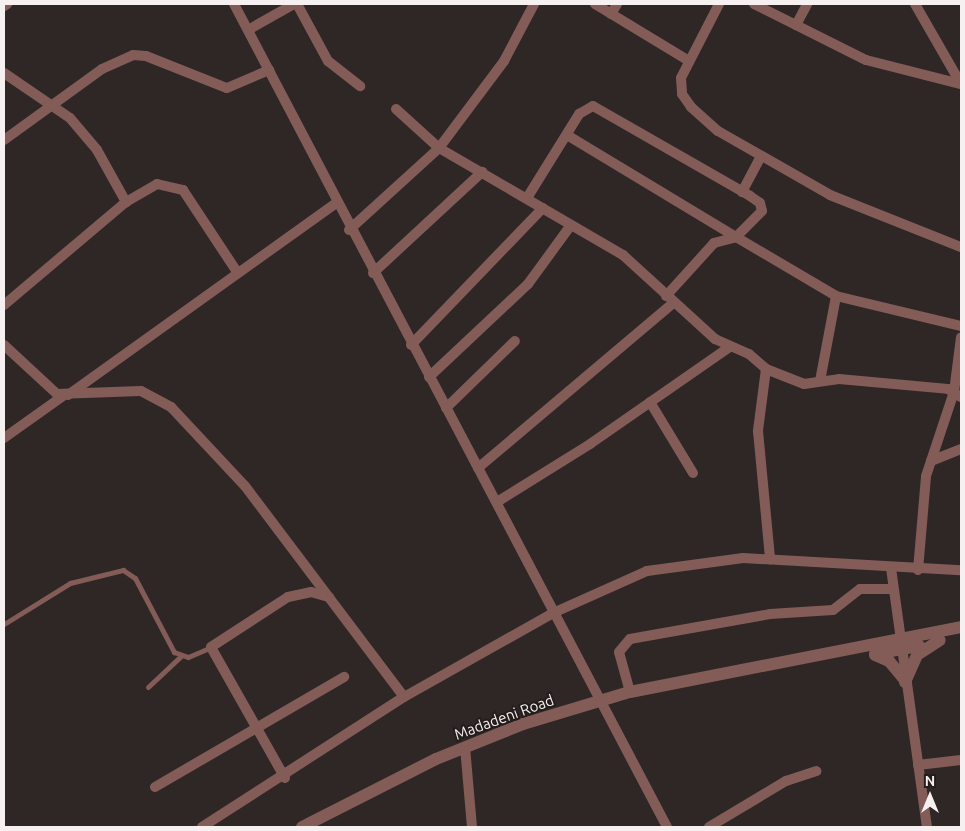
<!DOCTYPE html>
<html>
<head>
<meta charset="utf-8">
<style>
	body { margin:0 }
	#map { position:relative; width:965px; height:831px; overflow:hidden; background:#2e2726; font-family:Ubuntu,sans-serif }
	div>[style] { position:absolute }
	.service>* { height:5px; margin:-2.5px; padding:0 2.5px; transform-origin:2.5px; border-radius:2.5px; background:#835c58 }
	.minor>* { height:10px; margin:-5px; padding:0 5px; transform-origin:5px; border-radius:5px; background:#835c58 }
	.tertiary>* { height:12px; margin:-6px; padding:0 6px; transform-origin:6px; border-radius:6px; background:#835c58 }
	span { translate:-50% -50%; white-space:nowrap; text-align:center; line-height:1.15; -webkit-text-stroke:4px #241d1c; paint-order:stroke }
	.street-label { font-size:15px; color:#f6f1f0 }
	.frame { position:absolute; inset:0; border:5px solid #f6f1f0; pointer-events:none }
	.north { position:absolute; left:905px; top:771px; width:50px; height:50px; -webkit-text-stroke:4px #241d1c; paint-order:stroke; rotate:0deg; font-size:14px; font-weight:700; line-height:20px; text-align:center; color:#f6f1f0 }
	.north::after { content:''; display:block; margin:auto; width:18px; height:22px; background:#f6f1f0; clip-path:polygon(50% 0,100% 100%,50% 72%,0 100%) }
</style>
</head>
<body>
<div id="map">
	<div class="service">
		<div style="left:4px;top:624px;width:78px;rotate:-31.8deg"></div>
		<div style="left:70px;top:583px;width:55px;rotate:-13.8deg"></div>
		<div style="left:123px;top:570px;width:14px;rotate:34deg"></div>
		<div style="left:135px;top:578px;width:84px;rotate:62.2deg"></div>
		<div style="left:174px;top:652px;width:15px;rotate:20deg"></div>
		<div style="left:188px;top:657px;width:25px;rotate:-23deg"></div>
		<div style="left:148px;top:687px;width:45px;rotate:-43.2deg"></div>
	</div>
	<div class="minor">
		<div style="left:234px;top:4px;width:930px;rotate:62.25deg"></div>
		<div style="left:297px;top:4px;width:65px;rotate:61.5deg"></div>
		<div style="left:328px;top:61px;width:41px;rotate:38deg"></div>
		<div style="left:595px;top:4px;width:110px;rotate:31.2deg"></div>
		<div style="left:719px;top:4px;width:83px;rotate:117.2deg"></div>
		<div style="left:681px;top:78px;width:16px;rotate:86deg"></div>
		<div style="left:682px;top:94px;width:16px;rotate:55deg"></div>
		<div style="left:691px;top:107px;width:36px;rotate:42deg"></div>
		<div style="left:718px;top:131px;width:129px;rotate:29.7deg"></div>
		<div style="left:830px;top:195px;width:141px;rotate:21.7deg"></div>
		<div style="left:754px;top:4px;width:125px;rotate:26.6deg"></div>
		<div style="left:866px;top:60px;width:98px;rotate:14.2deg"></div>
		<div style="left:915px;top:4px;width:92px;rotate:60.1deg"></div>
		<div style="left:4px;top:6px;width:4px;rotate:-34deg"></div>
		<div style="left:611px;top:14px;width:12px;rotate:-59deg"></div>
		<div style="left:796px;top:25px;width:24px;rotate:-62deg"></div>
		<div style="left:248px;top:30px;width:53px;rotate:-29.5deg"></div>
		<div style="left:4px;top:73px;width:80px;rotate:34.3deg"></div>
		<div style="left:70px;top:118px;width:42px;rotate:49.8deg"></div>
		<div style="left:97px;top:150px;width:60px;rotate:60.9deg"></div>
		<div style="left:396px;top:109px;width:58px;rotate:42.2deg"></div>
		<div style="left:439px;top:148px;width:213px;rotate:30.2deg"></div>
		<div style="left:623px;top:255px;width:125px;rotate:42.4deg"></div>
		<div style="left:715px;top:339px;width:37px;rotate:24deg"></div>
		<div style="left:749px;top:354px;width:23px;rotate:41deg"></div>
		<div style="left:766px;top:369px;width:63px;rotate:97.4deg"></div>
		<div style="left:758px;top:431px;width:129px;rotate:84.6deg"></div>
		<div style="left:4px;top:140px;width:121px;rotate:-35.9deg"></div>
		<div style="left:102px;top:69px;width:34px;rotate:-24deg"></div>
		<div style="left:133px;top:55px;width:13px;rotate:4deg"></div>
		<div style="left:146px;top:56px;width:87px;rotate:21.6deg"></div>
		<div style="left:227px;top:88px;width:46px;rotate:-23.2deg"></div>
		<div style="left:742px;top:192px;width:38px;rotate:-62deg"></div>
		<div style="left:527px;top:198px;width:99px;rotate:-58.2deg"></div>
		<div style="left:579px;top:114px;width:16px;rotate:-30deg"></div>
		<div style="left:593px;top:106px;width:181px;rotate:29.8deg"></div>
		<div style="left:750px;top:196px;width:12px;rotate:35deg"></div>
		<div style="left:760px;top:203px;width:8px;rotate:76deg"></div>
		<div style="left:762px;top:211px;width:37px;rotate:135deg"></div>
		<div style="left:736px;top:237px;width:197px;rotate:-148.9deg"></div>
		<div style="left:349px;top:230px;width:122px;rotate:-42.3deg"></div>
		<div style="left:439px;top:148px;width:109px;rotate:-53.2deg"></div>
		<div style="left:504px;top:61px;width:64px;rotate:-62.2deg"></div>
		<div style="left:373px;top:273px;width:149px;rotate:-42.8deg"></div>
		<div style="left:666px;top:296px;width:72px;rotate:-47.8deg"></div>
		<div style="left:714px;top:243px;width:23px;rotate:-15deg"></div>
		<div style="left:736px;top:237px;width:116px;rotate:30.5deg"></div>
		<div style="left:836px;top:296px;width:129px;rotate:13.5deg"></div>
		<div style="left:4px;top:305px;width:160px;rotate:-40.2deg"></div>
		<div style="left:126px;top:202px;width:36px;rotate:-30deg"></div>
		<div style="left:157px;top:184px;width:27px;rotate:13deg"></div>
		<div style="left:183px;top:190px;width:98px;rotate:56.6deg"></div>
		<div style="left:4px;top:345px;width:72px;rotate:42.8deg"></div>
		<div style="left:57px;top:394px;width:84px;rotate:-2deg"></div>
		<div style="left:141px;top:391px;width:34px;rotate:28deg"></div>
		<div style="left:171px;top:407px;width:108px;rotate:46.9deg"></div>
		<div style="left:245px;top:486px;width:264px;rotate:53deg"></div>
		<div style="left:411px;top:345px;width:190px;rotate:-46.1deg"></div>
		<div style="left:766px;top:369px;width:41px;rotate:21.5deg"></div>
		<div style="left:804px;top:384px;width:35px;rotate:-8deg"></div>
		<div style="left:839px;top:379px;width:109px;rotate:5.2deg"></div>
		<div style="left:948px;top:389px;width:15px;rotate:32deg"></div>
		<div style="left:429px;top:377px;width:136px;rotate:-43.2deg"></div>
		<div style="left:528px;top:284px;width:73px;rotate:-53.9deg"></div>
		<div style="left:820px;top:381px;width:86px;rotate:-79.3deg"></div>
		<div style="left:68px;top:395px;width:328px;rotate:-35.6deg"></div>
		<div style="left:650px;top:402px;width:83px;rotate:58.8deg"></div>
		<div style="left:446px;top:408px;width:96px;rotate:-44.2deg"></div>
		<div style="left:4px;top:438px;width:72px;rotate:-35.4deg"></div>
		<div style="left:931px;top:461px;width:32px;rotate:-22deg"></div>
		<div style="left:478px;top:468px;width:255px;rotate:-40.2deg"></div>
		<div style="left:497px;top:502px;width:110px;rotate:-31.9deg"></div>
		<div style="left:590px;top:444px;width:168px;rotate:-34.8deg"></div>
		<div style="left:891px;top:568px;width:261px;rotate:82.1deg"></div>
		<div style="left:918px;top:570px;width:94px;rotate:-85.1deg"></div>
		<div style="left:926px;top:476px;width:89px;rotate:-71.6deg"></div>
		<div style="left:954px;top:392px;width:55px;rotate:-82.7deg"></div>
		<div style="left:630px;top:692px;width:41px;rotate:-105.4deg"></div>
		<div style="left:619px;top:652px;width:17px;rotate:-50deg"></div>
		<div style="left:630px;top:639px;width:142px;rotate:-10.1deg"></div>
		<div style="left:770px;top:614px;width:63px;rotate:-3.6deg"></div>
		<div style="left:833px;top:610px;width:34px;rotate:-38deg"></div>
		<div style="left:860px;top:589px;width:33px"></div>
		<div style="left:465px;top:747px;width:80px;rotate:85deg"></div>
		<div style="left:918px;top:765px;width:43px;rotate:-6.6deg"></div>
		<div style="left:285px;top:778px;width:150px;rotate:-119.5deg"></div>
		<div style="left:211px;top:647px;width:92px;rotate:-33deg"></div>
		<div style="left:288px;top:597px;width:24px;rotate:-12deg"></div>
		<div style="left:311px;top:592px;width:19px;rotate:16deg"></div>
		<div style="left:155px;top:787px;width:219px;rotate:-30.2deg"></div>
		<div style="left:202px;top:827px;width:240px;rotate:-32.8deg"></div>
		<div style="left:404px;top:697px;width:171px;rotate:-29.4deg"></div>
		<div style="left:553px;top:613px;width:103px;rotate:-24.1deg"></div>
		<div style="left:647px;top:571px;width:97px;rotate:-7.7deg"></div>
		<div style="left:743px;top:558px;width:218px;rotate:3.2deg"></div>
		<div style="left:709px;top:827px;width:90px;rotate:-30.9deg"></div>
		<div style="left:786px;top:781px;width:32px;rotate:-18deg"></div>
	</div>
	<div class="tertiary">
		<div style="left:875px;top:654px;width:45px;rotate:-10.3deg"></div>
		<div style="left:875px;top:655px;width:15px;rotate:23deg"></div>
		<div style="left:889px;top:661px;width:25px;rotate:50deg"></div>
		<div style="left:905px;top:682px;width:30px;rotate:-66deg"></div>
		<div style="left:917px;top:655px;width:27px;rotate:-33deg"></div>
		<div style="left:302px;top:827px;width:150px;rotate:-26.9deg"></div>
		<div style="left:436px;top:759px;width:94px;rotate:-21.9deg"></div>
		<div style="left:523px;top:724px;width:112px;rotate:-16.7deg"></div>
		<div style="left:630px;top:692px;width:337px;rotate:-11.1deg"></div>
	</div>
	<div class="street-label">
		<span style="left:504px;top:717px;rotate:-20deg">Madadeni Road</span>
	</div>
	<div class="frame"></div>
	<div class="north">N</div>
</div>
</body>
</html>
